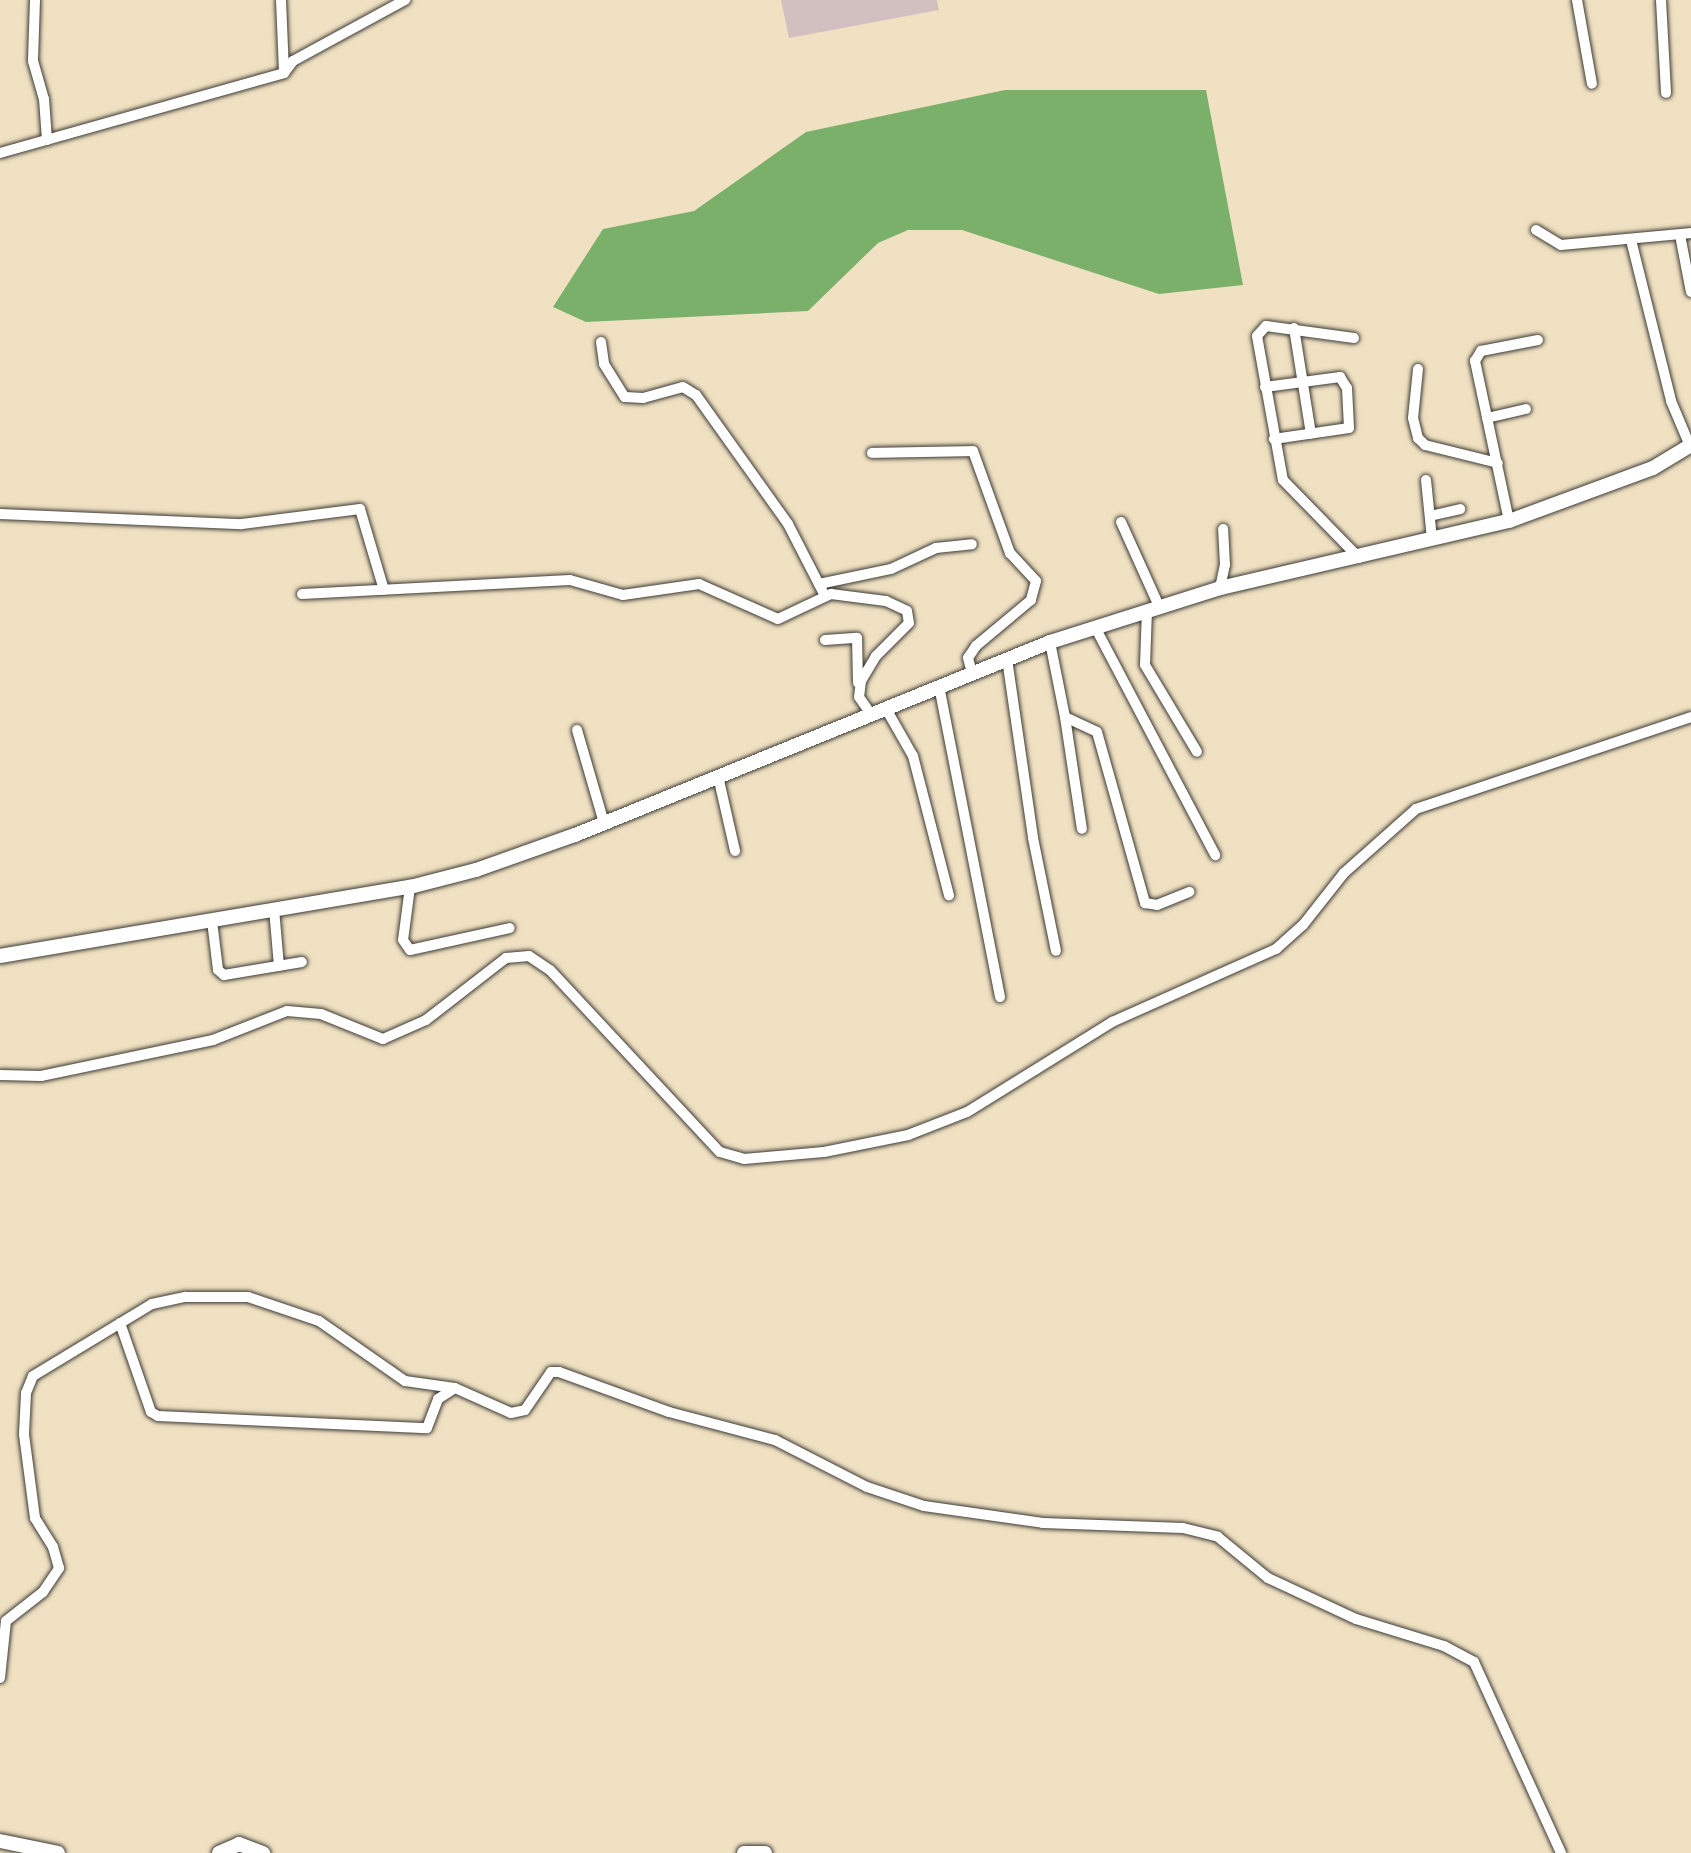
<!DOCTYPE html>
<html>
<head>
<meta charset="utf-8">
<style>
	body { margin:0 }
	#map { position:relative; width:1691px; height:1853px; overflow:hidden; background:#f0e1c2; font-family:Pangolin,sans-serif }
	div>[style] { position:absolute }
	.industrial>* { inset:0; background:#d2bfbf }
	.forest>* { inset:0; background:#7bb06b }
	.roads { filter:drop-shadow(0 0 2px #3c3a35) drop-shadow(0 0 2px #3c3a35) }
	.street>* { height:10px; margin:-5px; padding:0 5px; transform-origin:5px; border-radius:5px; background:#fff }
	.secondary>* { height:14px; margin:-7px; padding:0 7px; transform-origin:7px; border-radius:7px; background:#fff }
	span { translate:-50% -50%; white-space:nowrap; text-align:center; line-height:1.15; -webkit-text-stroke:7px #fbf7ec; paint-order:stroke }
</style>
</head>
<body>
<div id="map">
	<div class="industrial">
		<div style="clip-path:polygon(781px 0,937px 0,939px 10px,789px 38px)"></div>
	</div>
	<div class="forest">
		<div style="clip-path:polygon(1005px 90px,1206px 90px,1243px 285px,1159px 294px,962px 230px,908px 230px,878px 243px,808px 311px,586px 322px,553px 307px,603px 229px,694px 211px,806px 132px)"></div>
	</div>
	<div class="roads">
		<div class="street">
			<div style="left:35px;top:0;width:61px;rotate:91.9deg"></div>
			<div style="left:33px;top:61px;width:40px;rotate:74deg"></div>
			<div style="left:44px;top:99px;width:41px;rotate:85.8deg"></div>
			<div style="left:281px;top:0;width:73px;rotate:87.6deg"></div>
			<div style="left:1577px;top:0;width:85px;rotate:79.9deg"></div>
			<div style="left:1661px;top:0;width:93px;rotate:86.9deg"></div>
			<div style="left:0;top:153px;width:295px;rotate:-15.7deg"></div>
			<div style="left:284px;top:73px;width:15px;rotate:-53deg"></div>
			<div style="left:293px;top:61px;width:128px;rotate:-28.6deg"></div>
			<div style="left:1536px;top:230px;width:29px;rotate:31deg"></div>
			<div style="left:1561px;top:245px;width:131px;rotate:-5.3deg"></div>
			<div style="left:1680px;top:235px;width:58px;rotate:79.1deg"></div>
			<div style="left:1631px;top:240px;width:166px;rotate:76deg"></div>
			<div style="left:1671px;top:401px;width:49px;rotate:67.1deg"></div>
			<div style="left:1294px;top:328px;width:107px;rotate:80.9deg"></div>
			<div style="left:1354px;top:338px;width:89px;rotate:-172.2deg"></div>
			<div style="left:1266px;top:326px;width:13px;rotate:132deg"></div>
			<div style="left:1257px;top:336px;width:146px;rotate:79.8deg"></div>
			<div style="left:1283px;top:480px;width:109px;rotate:45.7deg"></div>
			<div style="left:601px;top:342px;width:22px;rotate:82deg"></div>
			<div style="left:604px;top:364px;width:39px;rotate:58deg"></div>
			<div style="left:625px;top:397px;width:18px;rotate:3deg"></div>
			<div style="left:643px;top:398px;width:41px;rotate:-15.4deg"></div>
			<div style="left:683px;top:387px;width:15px;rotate:32deg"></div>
			<div style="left:696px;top:395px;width:158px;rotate:54.5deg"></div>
			<div style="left:788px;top:524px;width:81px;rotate:62.8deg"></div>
			<div style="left:1418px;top:369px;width:49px;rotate:95.8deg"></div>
			<div style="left:1413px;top:418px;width:21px;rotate:76deg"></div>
			<div style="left:1418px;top:438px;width:10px;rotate:45deg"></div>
			<div style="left:1425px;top:445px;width:75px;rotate:13.9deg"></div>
			<div style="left:1265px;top:387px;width:76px;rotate:-7.6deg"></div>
			<div style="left:1340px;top:377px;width:13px;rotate:58deg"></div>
			<div style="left:1347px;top:388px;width:40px;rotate:87.1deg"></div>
			<div style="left:1349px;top:428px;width:76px;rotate:171.7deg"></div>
			<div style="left:1487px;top:418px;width:40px;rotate:-13deg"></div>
			<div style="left:872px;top:453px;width:101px;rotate:-1.1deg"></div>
			<div style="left:973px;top:451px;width:109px;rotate:70.1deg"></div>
			<div style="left:1010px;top:553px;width:38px;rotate:47deg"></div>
			<div style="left:1036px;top:581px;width:20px;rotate:105deg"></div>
			<div style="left:1031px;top:600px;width:72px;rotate:140.1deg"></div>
			<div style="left:976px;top:646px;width:14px;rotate:124deg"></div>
			<div style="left:968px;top:658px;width:16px;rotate:75deg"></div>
			<div style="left:1426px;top:480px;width:59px;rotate:84.2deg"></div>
			<div style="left:0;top:514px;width:242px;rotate:2.4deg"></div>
			<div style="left:242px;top:524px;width:119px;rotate:-7.2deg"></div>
			<div style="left:360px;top:509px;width:84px;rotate:73.5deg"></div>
			<div style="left:1430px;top:516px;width:31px;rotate:-13deg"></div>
			<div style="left:1509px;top:521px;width:164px;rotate:-102deg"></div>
			<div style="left:1475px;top:361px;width:12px;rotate:-59deg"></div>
			<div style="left:1481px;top:351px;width:58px;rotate:-10.9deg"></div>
			<div style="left:1121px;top:522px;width:92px;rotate:65.7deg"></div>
			<div style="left:819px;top:584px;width:74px;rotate:-11.8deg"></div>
			<div style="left:891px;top:569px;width:50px;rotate:-25deg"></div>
			<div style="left:936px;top:548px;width:36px;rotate:-6deg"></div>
			<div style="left:1220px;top:588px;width:24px;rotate:-78deg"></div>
			<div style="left:1225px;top:565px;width:36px;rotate:-93deg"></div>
			<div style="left:302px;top:594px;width:268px;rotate:-3deg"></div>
			<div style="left:570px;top:580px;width:55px;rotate:15.8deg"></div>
			<div style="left:623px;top:595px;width:77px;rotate:-8.2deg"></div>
			<div style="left:699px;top:584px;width:86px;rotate:23.9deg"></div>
			<div style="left:778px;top:619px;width:59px;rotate:-25.3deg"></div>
			<div style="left:831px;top:594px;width:55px;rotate:7.3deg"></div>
			<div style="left:886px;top:601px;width:23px;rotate:25deg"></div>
			<div style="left:907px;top:611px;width:12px;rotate:81deg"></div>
			<div style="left:909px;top:623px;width:47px;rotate:135deg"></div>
			<div style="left:876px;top:656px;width:29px;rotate:121deg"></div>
			<div style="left:861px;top:681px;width:16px;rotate:97deg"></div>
			<div style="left:859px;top:697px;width:19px;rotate:55deg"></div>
			<div style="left:1147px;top:610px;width:55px;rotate:92.1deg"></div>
			<div style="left:1145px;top:665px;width:101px;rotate:59.1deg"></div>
			<div style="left:1095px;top:627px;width:258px;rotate:62.2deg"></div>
			<div style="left:825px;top:640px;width:32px;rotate:-4deg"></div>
			<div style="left:857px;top:638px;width:45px;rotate:88.7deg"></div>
			<div style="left:1050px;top:642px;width:76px;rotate:78.7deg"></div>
			<div style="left:1065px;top:717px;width:35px;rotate:25deg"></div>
			<div style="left:1097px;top:732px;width:178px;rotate:74.3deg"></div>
			<div style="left:1145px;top:903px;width:12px;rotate:9deg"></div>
			<div style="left:1157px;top:905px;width:35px;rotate:-22deg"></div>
			<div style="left:1007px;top:659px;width:181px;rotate:81.7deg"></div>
			<div style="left:1033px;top:838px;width:115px;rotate:78.5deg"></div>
			<div style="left:939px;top:686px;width:317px;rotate:78.9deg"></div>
			<div style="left:885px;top:707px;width:56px;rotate:60.3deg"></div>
			<div style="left:913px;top:756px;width:144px;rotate:75.5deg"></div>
			<div style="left:1065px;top:717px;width:113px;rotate:81.4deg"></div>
			<div style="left:577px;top:730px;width:97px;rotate:73.8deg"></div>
			<div style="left:718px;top:776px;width:77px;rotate:77.2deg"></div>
			<div style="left:410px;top:887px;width:53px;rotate:97.5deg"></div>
			<div style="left:403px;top:940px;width:12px;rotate:55deg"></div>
			<div style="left:410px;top:950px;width:102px;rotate:-12.4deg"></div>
			<div style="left:274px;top:909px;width:57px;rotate:85deg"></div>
			<div style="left:212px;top:921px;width:49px;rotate:83deg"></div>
			<div style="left:218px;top:970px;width:8px;rotate:40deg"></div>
			<div style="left:224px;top:975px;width:79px;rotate:-9.5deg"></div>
			<div style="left:0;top:1075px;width:41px;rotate:1.4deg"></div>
			<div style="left:41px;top:1076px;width:176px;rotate:-11.8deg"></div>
			<div style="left:213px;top:1040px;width:79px;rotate:-21.4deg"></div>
			<div style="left:287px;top:1011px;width:34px;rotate:5deg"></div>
			<div style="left:321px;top:1014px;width:67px;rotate:22deg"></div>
			<div style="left:383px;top:1039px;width:47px;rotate:-23.8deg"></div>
			<div style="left:426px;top:1020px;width:101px;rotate:-37.8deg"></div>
			<div style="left:506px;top:958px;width:23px;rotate:-5deg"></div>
			<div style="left:529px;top:956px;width:25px;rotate:34deg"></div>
			<div style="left:550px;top:970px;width:249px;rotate:47deg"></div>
			<div style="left:720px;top:1152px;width:25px;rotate:16deg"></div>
			<div style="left:744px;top:1159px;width:80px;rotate:-5deg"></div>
			<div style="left:824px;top:1152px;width:86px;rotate:-11.4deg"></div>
			<div style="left:908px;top:1135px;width:63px;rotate:-21.3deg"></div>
			<div style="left:967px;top:1112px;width:171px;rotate:-31.8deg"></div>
			<div style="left:1112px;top:1022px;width:180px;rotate:-24deg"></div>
			<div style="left:1276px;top:949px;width:36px;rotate:-42deg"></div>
			<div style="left:1303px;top:925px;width:66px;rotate:-51.7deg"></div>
			<div style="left:1344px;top:873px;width:96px;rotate:-41.6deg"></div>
			<div style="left:1416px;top:809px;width:290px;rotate:-18.5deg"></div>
			<div style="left:120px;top:1323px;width:94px;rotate:70.8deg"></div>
			<div style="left:151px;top:1412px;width:8px;rotate:30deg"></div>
			<div style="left:158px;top:1416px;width:269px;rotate:2.6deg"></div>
			<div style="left:427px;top:1428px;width:31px;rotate:-69deg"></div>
			<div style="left:438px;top:1399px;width:20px;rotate:-33deg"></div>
			<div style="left:0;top:1678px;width:57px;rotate:-84deg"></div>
			<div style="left:6px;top:1621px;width:47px;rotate:-38.1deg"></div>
			<div style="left:43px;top:1592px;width:29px;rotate:-56deg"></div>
			<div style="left:59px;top:1568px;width:22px;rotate:-106deg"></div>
			<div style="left:53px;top:1547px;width:34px;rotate:-122deg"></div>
			<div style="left:35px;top:1518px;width:85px;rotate:-97.5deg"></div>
			<div style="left:24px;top:1434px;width:41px;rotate:-87.2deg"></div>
			<div style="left:26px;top:1393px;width:18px;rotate:-68deg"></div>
			<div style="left:33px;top:1376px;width:139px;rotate:-31.2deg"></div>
			<div style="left:152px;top:1304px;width:35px;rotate:-12deg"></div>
			<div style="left:186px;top:1297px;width:62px"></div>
			<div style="left:248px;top:1297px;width:75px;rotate:18.7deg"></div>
			<div style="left:319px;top:1321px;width:105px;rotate:34.9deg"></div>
			<div style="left:405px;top:1381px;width:50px;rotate:8deg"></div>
			<div style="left:455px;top:1388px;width:61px;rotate:24.1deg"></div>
			<div style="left:511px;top:1413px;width:14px;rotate:-12deg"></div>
			<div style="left:525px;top:1410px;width:46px;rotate:-55.6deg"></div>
			<div style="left:551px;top:1372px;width:8px"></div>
			<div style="left:559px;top:1372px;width:117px;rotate:20deg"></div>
			<div style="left:669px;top:1412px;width:110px;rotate:14.8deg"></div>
			<div style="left:775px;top:1440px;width:103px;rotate:27.1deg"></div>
			<div style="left:867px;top:1487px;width:60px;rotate:18.4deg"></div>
			<div style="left:924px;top:1506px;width:120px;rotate:8.1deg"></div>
			<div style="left:1043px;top:1523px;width:140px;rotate:2deg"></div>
			<div style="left:1183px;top:1528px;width:36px;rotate:14deg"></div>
			<div style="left:1218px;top:1537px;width:65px;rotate:39.4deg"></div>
			<div style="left:1268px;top:1578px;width:97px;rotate:25deg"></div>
			<div style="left:1356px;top:1619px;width:92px;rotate:17.1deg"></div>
			<div style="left:1444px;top:1646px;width:34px;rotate:28deg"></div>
			<div style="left:1474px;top:1662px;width:210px;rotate:65.5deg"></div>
		</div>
		<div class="secondary">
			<div style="left:0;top:956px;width:416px;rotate:-9.6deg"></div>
			<div style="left:410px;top:887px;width:68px;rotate:-14.4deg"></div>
			<div style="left:476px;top:870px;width:105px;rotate:-19.5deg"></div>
			<div style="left:575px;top:835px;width:513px;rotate:-22.11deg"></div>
			<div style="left:1050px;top:642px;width:178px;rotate:-17.6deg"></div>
			<div style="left:1220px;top:588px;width:297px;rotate:-13.1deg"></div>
			<div style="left:1509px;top:521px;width:153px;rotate:-20.2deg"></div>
			<div style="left:1653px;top:468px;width:44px;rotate:-31.2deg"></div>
			<div style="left:0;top:1841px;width:59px;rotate:11.7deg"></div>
			<div style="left:219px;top:1853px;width:22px;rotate:-24deg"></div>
			<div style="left:239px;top:1844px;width:26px;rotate:21deg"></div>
			<div style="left:744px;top:1853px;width:21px"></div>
		</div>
	</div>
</div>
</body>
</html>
